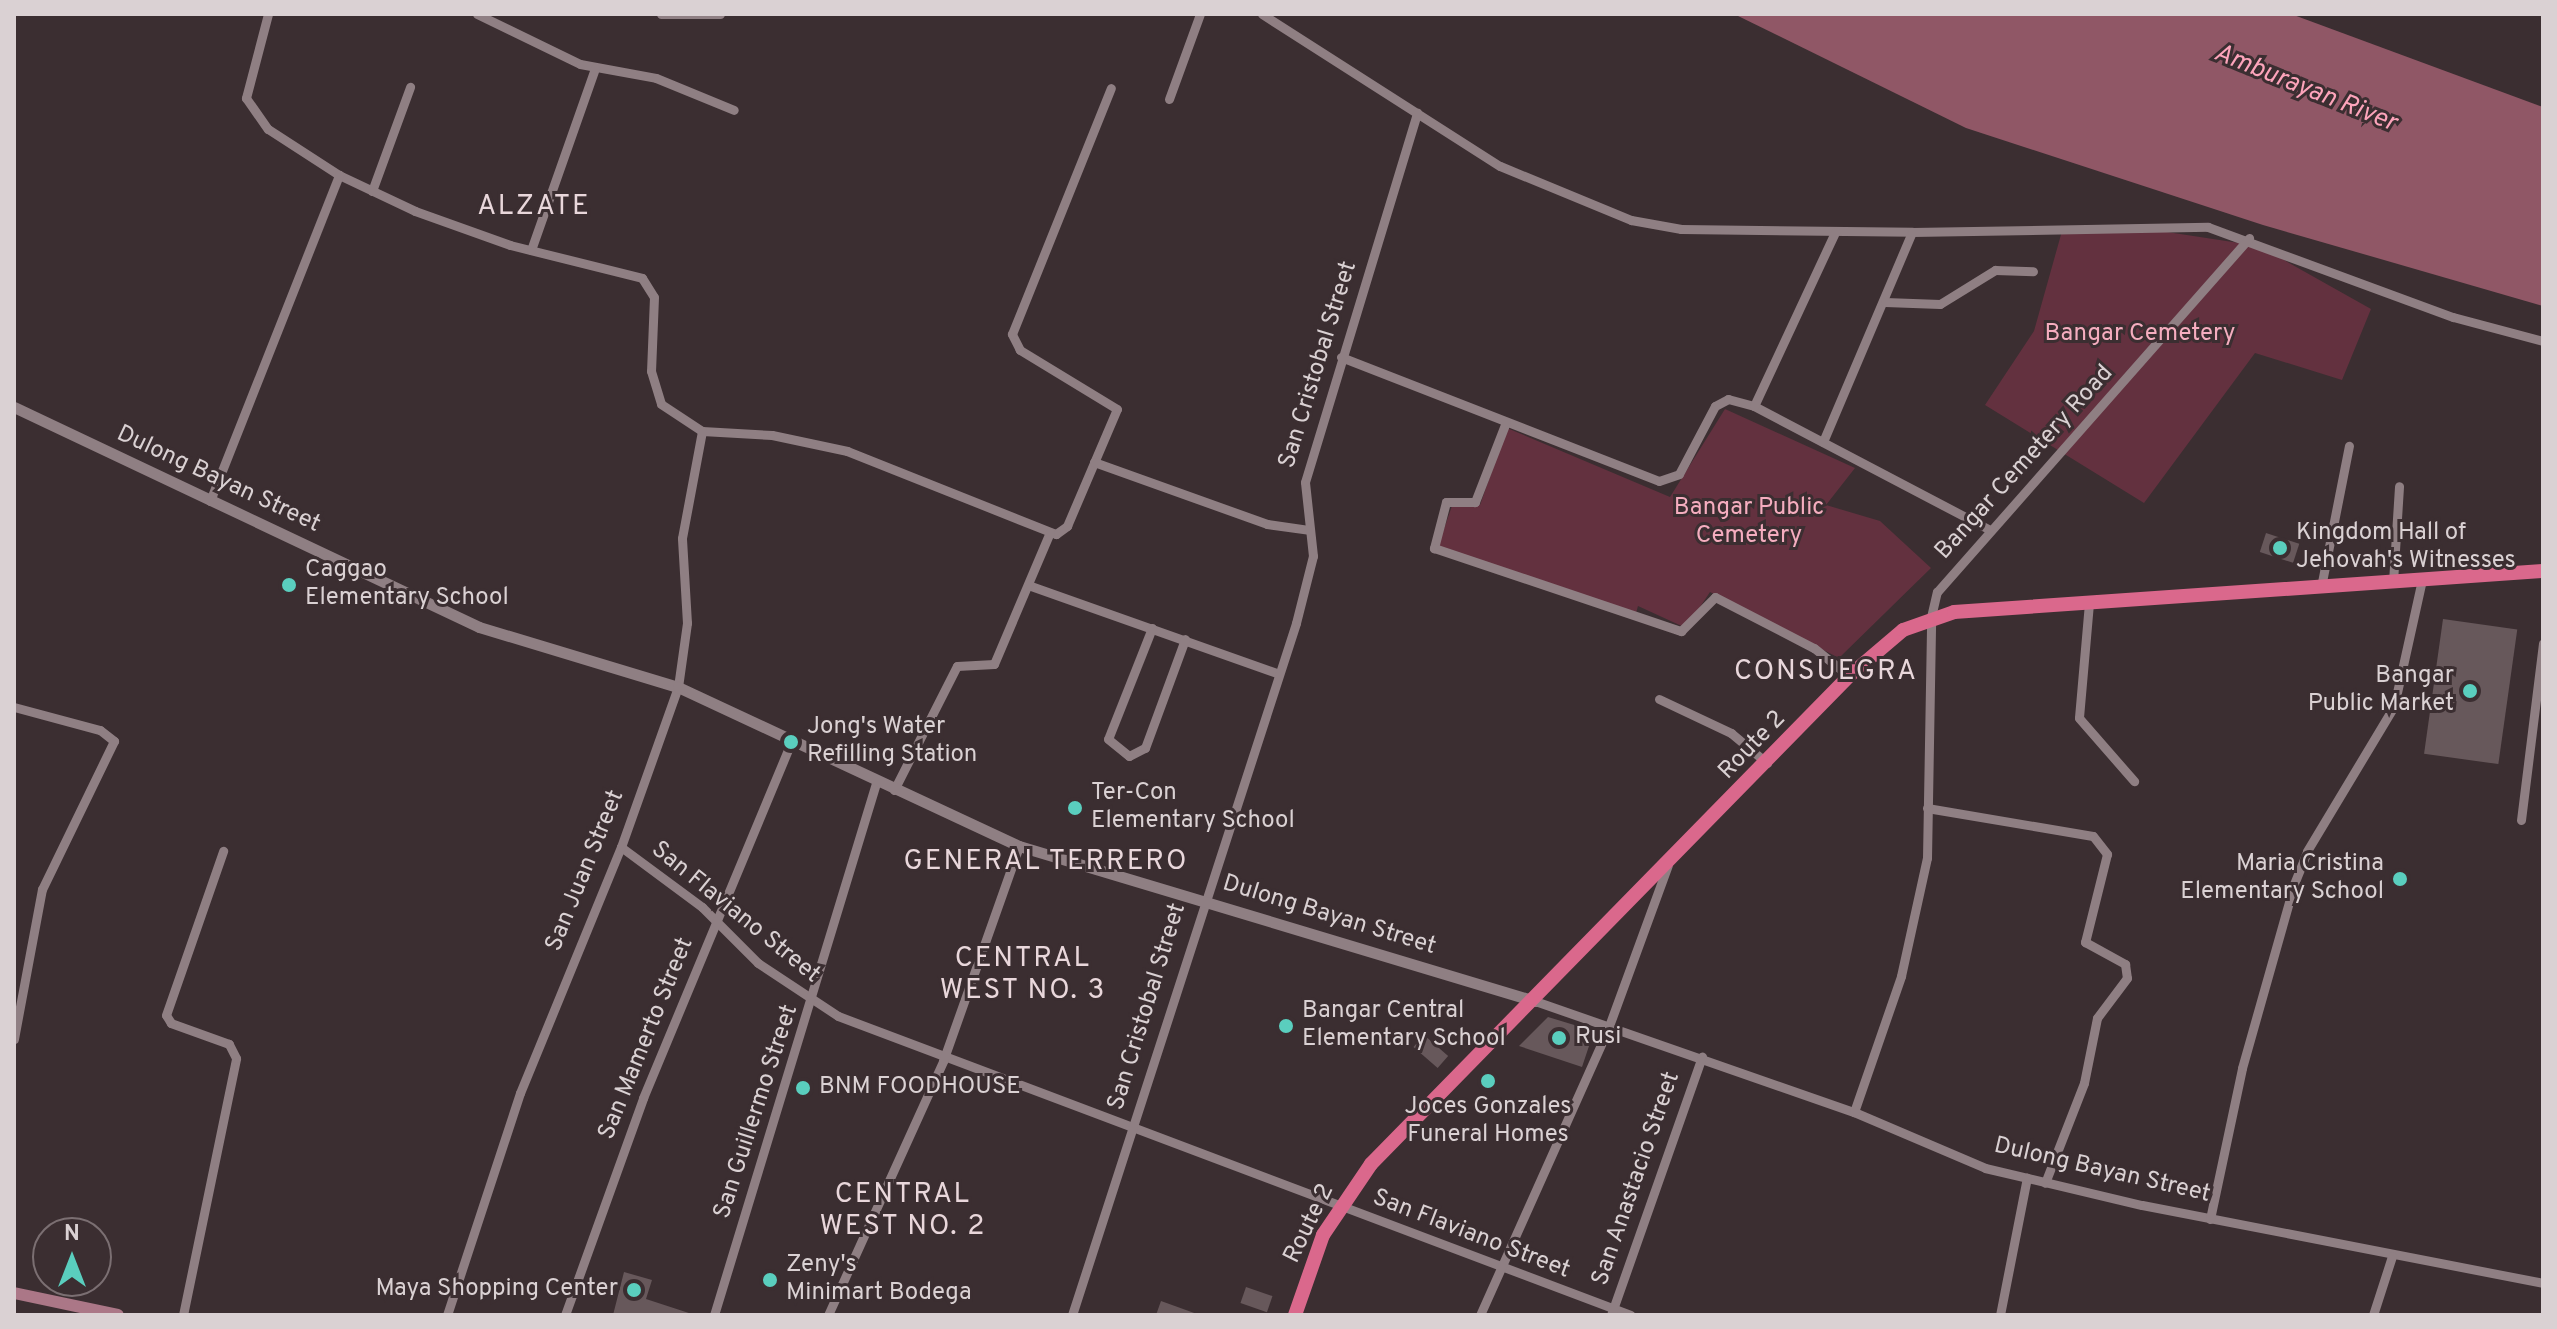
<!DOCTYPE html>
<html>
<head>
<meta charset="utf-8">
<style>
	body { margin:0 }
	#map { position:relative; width:2557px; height:1329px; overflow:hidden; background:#3b2e31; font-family:Overpass,sans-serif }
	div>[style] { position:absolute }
	.green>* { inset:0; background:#63313f }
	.water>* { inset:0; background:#905766 }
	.building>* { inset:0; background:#67585b; transform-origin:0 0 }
	.minor>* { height:9px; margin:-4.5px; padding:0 4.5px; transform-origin:4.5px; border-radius:4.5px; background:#8f7f83 }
	.tertiary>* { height:11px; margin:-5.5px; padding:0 5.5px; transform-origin:5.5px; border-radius:5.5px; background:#8f7f83 }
	.secondary>* { height:12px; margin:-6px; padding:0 6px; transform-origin:6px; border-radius:6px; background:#ab7787 }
	.trunk>* { height:14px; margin:-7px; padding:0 7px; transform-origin:7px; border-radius:7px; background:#da688c }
	.dots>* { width:22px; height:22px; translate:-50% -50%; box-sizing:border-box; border:4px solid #3b2e31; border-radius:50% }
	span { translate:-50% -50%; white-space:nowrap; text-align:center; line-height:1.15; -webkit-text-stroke:6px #3b2e31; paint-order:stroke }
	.park-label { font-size:24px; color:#f5adbf }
	.street-label { font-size:24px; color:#dad1d3 }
	.poi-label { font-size:24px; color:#dad1d3 }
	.left { translate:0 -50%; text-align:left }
	.right { translate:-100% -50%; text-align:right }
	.water-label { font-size:26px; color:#fda4bb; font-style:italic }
	.quarter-label { font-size:28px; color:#e9d7db; letter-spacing:2px }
	.frame { position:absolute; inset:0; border:16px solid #dad1d3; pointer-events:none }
	.north { position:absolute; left:32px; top:1217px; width:80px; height:80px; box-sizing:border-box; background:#3b2e31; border:2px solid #7b6f72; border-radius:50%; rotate:0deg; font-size:22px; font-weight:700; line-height:32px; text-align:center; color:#dad1d3 }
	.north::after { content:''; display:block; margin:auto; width:28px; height:36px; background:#5acebe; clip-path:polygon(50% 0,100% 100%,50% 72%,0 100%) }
</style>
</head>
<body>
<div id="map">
	<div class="green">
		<div style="clip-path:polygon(2062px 231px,2167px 232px,2259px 246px,2371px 309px,2342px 380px,2255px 353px,2144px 503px,1985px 405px,2034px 331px)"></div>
		<div style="clip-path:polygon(1725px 409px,1855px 468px,1826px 505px,1880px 521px,1931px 568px,1839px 658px,1710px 592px,1686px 628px,1638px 606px,1636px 613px,1438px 546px,1453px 503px,1480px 505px,1507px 428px,1670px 497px)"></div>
	</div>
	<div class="water">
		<div style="clip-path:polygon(1734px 14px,2291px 14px,2543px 107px,2543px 306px,2263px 225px,1966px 128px)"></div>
	</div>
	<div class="building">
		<div style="left:2266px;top:533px;width:35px;height:20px;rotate:18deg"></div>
		<div style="left:2443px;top:619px;width:75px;height:136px;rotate:8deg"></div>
		<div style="clip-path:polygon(1548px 1017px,1594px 1031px,1582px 1067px,1519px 1046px)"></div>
		<div style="left:1424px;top:1035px;width:32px;height:16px;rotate:41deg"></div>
		<div style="clip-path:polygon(624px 1272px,652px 1280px,646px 1299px,695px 1315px,613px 1315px)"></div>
		<div style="left:1246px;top:1287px;width:28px;height:17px;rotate:19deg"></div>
		<div style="clip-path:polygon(1161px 1301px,1197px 1314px,1197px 1315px,1156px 1315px)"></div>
	</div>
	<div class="minor">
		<div style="left:268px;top:14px;width:87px;rotate:104.7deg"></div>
		<div style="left:246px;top:98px;width:38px;rotate:55deg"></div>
		<div style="left:268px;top:129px;width:85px;rotate:32.9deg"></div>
		<div style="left:339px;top:175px;width:84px;rotate:25.3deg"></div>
		<div style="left:415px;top:211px;width:101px;rotate:19.7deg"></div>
		<div style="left:510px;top:245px;width:136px;rotate:14deg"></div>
		<div style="left:642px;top:278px;width:22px;rotate:58deg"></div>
		<div style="left:654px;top:297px;width:74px;rotate:92.3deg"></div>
		<div style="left:651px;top:371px;width:34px;rotate:73deg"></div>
		<div style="left:661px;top:404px;width:49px;rotate:33.4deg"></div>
		<div style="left:702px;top:431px;width:70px;rotate:3.3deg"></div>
		<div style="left:772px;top:435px;width:77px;rotate:12deg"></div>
		<div style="left:847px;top:451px;width:225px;rotate:21.7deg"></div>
		<div style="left:1056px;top:534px;width:14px;rotate:-36deg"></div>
		<div style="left:1067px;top:526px;width:127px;rotate:-66.9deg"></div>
		<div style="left:1117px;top:409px;width:114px;rotate:-148.7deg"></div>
		<div style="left:1020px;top:350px;width:18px;rotate:-117deg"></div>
		<div style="left:1012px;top:334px;width:265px;rotate:-68.1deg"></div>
		<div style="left:477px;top:14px;width:114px;rotate:25.9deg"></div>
		<div style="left:580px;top:64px;width:77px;rotate:10.4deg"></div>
		<div style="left:656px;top:78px;width:84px;rotate:22.3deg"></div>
		<div style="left:661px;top:14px;width:59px"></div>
		<div style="left:1262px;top:14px;width:282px;rotate:32.6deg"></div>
		<div style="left:1500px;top:166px;width:142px;rotate:22.4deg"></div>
		<div style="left:1631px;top:220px;width:51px;rotate:10.2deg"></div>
		<div style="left:1681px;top:229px;width:231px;rotate:0.7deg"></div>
		<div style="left:1912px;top:232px;width:228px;rotate:113deg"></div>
		<div style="left:1169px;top:99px;width:90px;rotate:-70deg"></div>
		<div style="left:372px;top:191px;width:111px;rotate:-69.9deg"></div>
		<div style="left:1912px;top:232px;width:296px;rotate:-1deg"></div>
		<div style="left:2208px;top:227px;width:261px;rotate:20.2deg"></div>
		<div style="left:2453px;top:317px;width:93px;rotate:14.9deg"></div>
		<div style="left:531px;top:250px;width:193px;rotate:-70.6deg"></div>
		<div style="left:1885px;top:302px;width:55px;rotate:2.1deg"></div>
		<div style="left:1940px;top:304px;width:65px;rotate:-31.7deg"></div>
		<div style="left:1995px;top:270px;width:38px;rotate:2deg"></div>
		<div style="left:1341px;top:357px;width:341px;rotate:21.3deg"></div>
		<div style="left:1659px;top:481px;width:21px;rotate:-19deg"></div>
		<div style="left:1679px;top:474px;width:77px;rotate:-62.1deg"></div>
		<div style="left:1715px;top:406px;width:15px;rotate:-28deg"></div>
		<div style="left:1728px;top:399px;width:27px;rotate:15deg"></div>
		<div style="left:1754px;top:406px;width:267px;rotate:27.7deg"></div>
		<div style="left:1754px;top:406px;width:192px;rotate:-65deg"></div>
		<div style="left:1506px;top:422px;width:86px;rotate:111.2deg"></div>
		<div style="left:1475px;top:502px;width:29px;rotate:180deg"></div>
		<div style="left:1446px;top:502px;width:48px;rotate:104.6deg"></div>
		<div style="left:1434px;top:548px;width:261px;rotate:18.6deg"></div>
		<div style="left:1681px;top:631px;width:48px;rotate:-45deg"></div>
		<div style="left:1715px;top:597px;width:111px;rotate:27.3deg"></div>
		<div style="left:1814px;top:648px;width:45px;rotate:38.7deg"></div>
		<div style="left:1094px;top:462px;width:184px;rotate:19.7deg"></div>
		<div style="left:1267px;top:524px;width:42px;rotate:8.1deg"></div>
		<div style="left:210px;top:501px;width:351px;rotate:-68.4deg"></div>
		<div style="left:2393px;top:582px;width:96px;rotate:-86.4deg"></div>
		<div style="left:1028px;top:585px;width:266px;rotate:19.5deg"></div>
		<div style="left:2321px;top:587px;width:144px;rotate:-78.8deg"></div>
		<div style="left:2089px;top:603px;width:115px;rotate:95deg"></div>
		<div style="left:2079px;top:718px;width:84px;rotate:48.9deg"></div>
		<div style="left:1152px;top:628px;width:119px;rotate:111.6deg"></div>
		<div style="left:1108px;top:739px;width:27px;rotate:39deg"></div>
		<div style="left:1129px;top:756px;width:18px;rotate:-27deg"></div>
		<div style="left:1145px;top:748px;width:116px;rotate:-69.8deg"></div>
		<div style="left:1659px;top:699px;width:80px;rotate:25.3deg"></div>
		<div style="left:1731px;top:733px;width:47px;rotate:39.8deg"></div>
		<div style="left:14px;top:707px;width:89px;rotate:15deg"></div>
		<div style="left:100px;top:730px;width:18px;rotate:38deg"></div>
		<div style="left:114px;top:741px;width:165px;rotate:115.9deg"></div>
		<div style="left:42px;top:889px;width:153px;rotate:100.6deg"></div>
		<div style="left:894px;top:790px;width:139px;rotate:-63.1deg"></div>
		<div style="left:957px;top:666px;width:37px;rotate:-3deg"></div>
		<div style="left:994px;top:664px;width:143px;rotate:-67deg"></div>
		<div style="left:1927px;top:808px;width:168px;rotate:9.6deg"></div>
		<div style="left:2093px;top:836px;width:23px;rotate:52deg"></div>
		<div style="left:2107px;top:854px;width:91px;rotate:104deg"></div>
		<div style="left:2085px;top:942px;width:46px;rotate:28.8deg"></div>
		<div style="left:2125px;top:964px;width:14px;rotate:82deg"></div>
		<div style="left:2127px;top:978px;width:50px;rotate:126.9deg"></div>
		<div style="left:2097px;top:1018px;width:66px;rotate:101.3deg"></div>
		<div style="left:2084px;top:1083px;width:107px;rotate:111.3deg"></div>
		<div style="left:2521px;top:820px;width:178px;rotate:-82.9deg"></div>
		<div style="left:621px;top:847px;width:101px;rotate:36.5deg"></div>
		<div style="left:702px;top:907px;width:79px;rotate:45deg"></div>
		<div style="left:758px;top:963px;width:96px;rotate:33.5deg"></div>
		<div style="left:838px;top:1016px;width:847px;rotate:20.66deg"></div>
		<div style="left:1535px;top:1001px;width:338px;rotate:19.2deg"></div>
		<div style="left:1854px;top:1112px;width:142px;rotate:23.1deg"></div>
		<div style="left:1985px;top:1168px;width:161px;rotate:13.3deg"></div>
		<div style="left:2142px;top:1205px;width:409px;rotate:11deg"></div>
		<div style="left:1854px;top:1112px;width:144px;rotate:-70.9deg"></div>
		<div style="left:1901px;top:976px;width:121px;rotate:-77.6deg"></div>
		<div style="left:1927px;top:858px;width:241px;rotate:-89deg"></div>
		<div style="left:1931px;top:617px;width:26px;rotate:-77deg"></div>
		<div style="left:1937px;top:592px;width:472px;rotate:-48.6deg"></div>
		<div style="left:2210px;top:1219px;width:154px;rotate:-78deg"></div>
		<div style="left:2242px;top:1068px;width:191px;rotate:-74.2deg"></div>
		<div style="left:2294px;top:884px;width:35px;rotate:-68deg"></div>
		<div style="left:2307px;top:851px;width:169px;rotate:-59deg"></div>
		<div style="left:2394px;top:706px;width:129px;rotate:-77.5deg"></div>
		<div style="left:183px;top:1315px;width:262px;rotate:-78.3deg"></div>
		<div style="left:236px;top:1058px;width:16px;rotate:-117deg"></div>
		<div style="left:229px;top:1044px;width:62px;rotate:-160.1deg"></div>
		<div style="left:171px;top:1023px;width:9px;rotate:-122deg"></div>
		<div style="left:166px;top:1015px;width:174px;rotate:-70.8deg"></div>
		<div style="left:447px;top:1315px;width:234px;rotate:-71.8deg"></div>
		<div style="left:520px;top:1093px;width:266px;rotate:-67.7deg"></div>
		<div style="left:621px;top:847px;width:170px;rotate:-70.4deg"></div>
		<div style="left:678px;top:687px;width:65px;rotate:-82deg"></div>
		<div style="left:687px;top:623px;width:85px;rotate:-93.4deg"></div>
		<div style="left:682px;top:538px;width:109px;rotate:-79.4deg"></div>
		<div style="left:565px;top:1315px;width:231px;rotate:-70.2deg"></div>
		<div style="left:643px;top:1098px;width:391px;rotate:-67.4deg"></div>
		<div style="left:714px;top:1315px;width:556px;rotate:-73.06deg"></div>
		<div style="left:828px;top:1315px;width:279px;rotate:-65.6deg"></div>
		<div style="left:943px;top:1061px;width:228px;rotate:-70.5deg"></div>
		<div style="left:1072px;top:1315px;width:727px;rotate:-72.06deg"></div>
		<div style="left:1296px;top:623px;width:69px;rotate:-75.8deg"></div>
		<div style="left:1313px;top:556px;width:74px;rotate:-96.2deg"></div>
		<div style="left:1305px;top:482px;width:386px;rotate:-73.1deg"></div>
		<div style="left:1480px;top:1315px;width:316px;rotate:-65.9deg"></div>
		<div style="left:1609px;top:1026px;width:171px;rotate:-69.9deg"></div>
		<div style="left:1611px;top:1315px;width:274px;rotate:-70.6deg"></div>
		<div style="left:2000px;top:1315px;width:140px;rotate:-78.9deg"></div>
		<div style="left:2373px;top:1315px;width:62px;rotate:-72.1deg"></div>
	</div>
	<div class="tertiary">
		<div style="left:14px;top:407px;width:514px;rotate:25.32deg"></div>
		<div style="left:479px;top:627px;width:208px;rotate:16.8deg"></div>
		<div style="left:678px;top:687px;width:376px;rotate:25deg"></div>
		<div style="left:1019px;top:846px;width:539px;rotate:16.72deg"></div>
	</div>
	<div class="secondary">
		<div style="left:14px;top:1293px;width:106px;rotate:11.9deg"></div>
	</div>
	<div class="trunk">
		<div style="left:1295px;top:1315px;width:85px;rotate:-70.7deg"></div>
		<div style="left:1323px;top:1235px;width:86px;rotate:-55.9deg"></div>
		<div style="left:1371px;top:1164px;width:683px;rotate:-45.59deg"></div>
		<div style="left:1849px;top:676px;width:71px;rotate:-40.4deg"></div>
		<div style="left:1903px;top:630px;width:54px;rotate:-19.4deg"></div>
		<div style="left:1954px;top:612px;width:590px;rotate:-3.98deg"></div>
	</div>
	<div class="dots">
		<div style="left:2280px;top:548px;background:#5acebe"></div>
		<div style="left:289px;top:585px;background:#5acebe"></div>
		<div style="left:2470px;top:691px;background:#5acebe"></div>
		<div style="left:791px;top:742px;background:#5acebe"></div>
		<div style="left:1075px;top:808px;background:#5acebe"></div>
		<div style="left:2400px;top:879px;background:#5acebe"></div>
		<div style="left:1286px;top:1026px;background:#5acebe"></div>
		<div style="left:1559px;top:1038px;background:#5acebe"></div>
		<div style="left:1488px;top:1081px;background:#5acebe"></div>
		<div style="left:803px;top:1088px;background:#5acebe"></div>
		<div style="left:770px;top:1280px;background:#5acebe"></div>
		<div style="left:634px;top:1290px;background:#5acebe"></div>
	</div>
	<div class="park-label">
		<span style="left:2140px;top:335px">Bangar Cemetery</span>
		<span style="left:1749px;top:523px">Bangar Public<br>Cemetery</span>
	</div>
	<div class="street-label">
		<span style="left:1319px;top:365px;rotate:-73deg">San Cristobal Street</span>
		<span style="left:2025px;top:463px;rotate:-48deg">Bangar Cemetery Road</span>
		<span style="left:218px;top:480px;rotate:25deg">Dulong Bayan Street</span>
		<span style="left:1753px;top:746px;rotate:-46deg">Route 2</span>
		<span style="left:586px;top:871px;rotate:-68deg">San Juan Street</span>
		<span style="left:735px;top:913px;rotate:39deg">San Flaviano Street</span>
		<span style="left:1329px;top:916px;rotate:17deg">Dulong Bayan Street</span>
		<span style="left:1148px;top:1007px;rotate:-73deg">San Cristobal Street</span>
		<span style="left:647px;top:1039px;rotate:-68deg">San Mamerto Street</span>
		<span style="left:757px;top:1112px;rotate:-72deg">San Guillermo Street</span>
		<span style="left:2102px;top:1171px;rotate:13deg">Dulong Bayan Street</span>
		<span style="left:1637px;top:1179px;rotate:-71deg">San Anastacio Street</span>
		<span style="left:1310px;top:1224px;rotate:-64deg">Route 2</span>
		<span style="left:1471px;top:1235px;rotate:21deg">San Flaviano Street</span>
	</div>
	<div class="poi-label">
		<span class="left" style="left:2296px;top:548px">Kingdom Hall of<br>Jehovah's Witnesses</span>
		<span class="left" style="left:305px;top:585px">Caggao<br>Elementary School</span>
		<span class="right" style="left:2454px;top:691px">Bangar<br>Public Market</span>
		<span class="left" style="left:807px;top:742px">Jong's Water<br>Refilling Station</span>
		<span class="left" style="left:1091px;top:808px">Ter-Con<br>Elementary School</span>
		<span class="right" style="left:2384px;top:879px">Maria Cristina<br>Elementary School</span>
		<span class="left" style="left:1302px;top:1026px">Bangar Central<br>Elementary School</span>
		<span class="left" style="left:1575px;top:1038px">Rusi</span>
		<span class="left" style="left:819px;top:1088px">BNM FOODHOUSE</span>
		<span style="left:1488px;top:1122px">Joces Gonzales<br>Funeral Homes</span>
		<span class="left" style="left:786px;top:1280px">Zeny's<br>Minimart Bodega</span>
		<span class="right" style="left:618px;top:1290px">Maya Shopping Center</span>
	</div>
	<div class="water-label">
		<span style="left:2305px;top:89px;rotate:22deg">Amburayan River</span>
	</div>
	<div class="quarter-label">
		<span style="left:534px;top:207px">ALZATE</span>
		<span style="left:1826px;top:672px">CONSUEGRA</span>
		<span style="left:1046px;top:862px">GENERAL TERRERO</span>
		<span style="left:1023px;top:975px">CENTRAL<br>WEST NO. 3</span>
		<span style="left:903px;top:1211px">CENTRAL<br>WEST NO. 2</span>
	</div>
	<div class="frame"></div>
	<div class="north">N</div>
</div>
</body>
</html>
